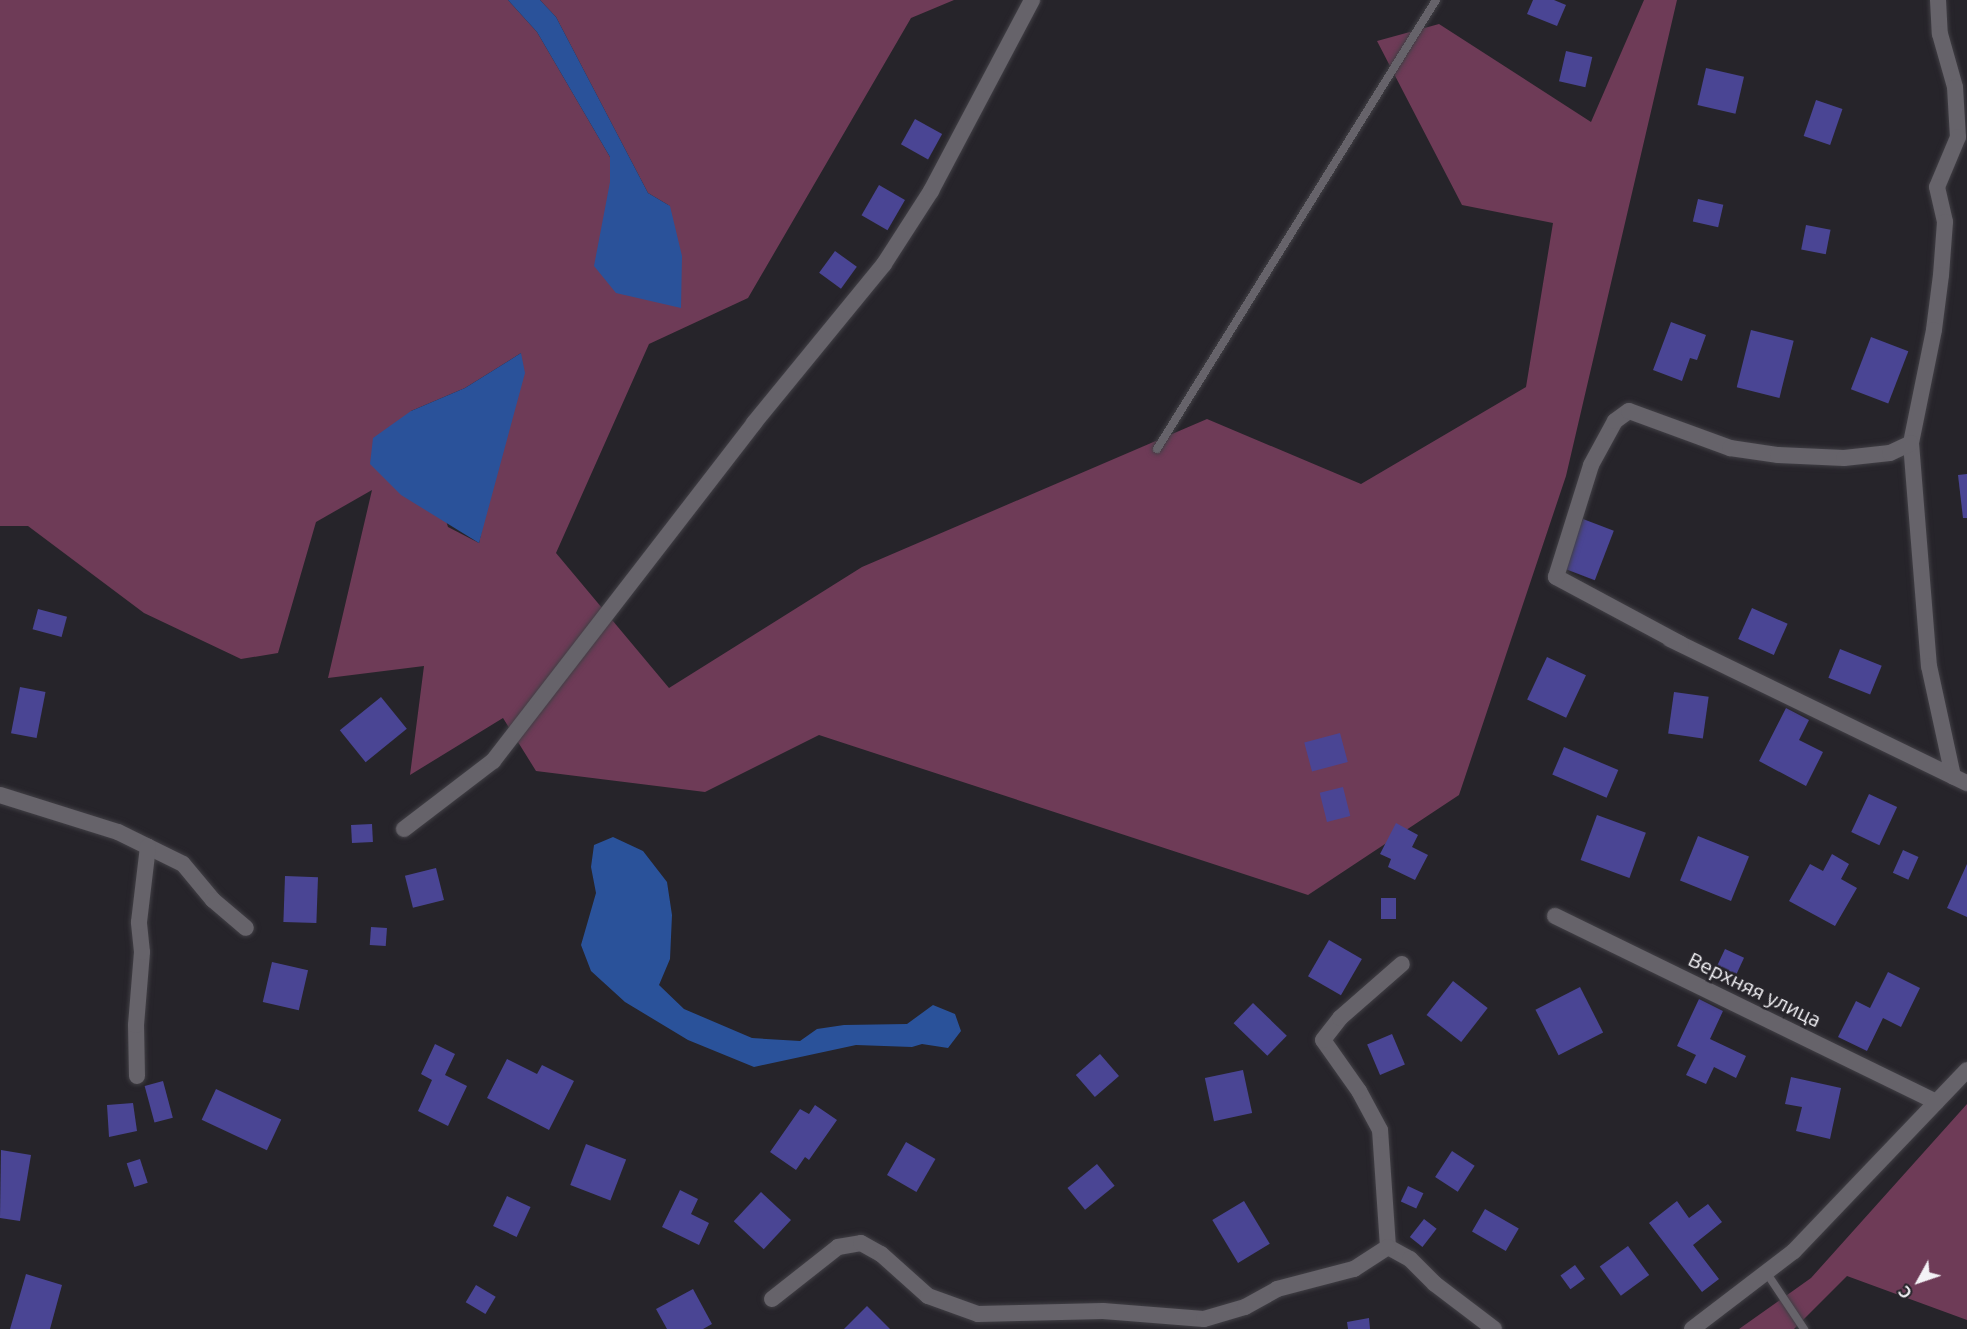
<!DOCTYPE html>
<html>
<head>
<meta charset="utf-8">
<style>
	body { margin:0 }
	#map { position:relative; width:1967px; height:1329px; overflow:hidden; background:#26242a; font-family:Ubuntu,sans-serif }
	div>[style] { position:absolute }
	.green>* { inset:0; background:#6e3b57 }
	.water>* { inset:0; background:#2a529a }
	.building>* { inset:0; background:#4a4594; transform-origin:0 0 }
	.roads { filter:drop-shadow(0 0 2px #413f45) drop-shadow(0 0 2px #413f45) }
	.lane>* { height:8px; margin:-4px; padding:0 4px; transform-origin:4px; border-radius:4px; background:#66636a }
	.street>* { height:16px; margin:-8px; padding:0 8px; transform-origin:8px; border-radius:8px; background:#66636a }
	span { translate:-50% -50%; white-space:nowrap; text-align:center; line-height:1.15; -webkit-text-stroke:5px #26242a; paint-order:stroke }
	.street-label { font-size:21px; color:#f3f2f6 }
	.north { position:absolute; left:1889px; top:1251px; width:60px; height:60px; -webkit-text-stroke:4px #26242a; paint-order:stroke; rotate:230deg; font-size:16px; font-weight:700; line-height:24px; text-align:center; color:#f3f2f6 }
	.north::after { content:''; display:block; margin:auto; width:21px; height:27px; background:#f3f2f6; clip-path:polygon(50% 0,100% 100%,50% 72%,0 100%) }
</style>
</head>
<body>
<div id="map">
	<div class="green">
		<div style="clip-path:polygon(evenodd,0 0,508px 0,537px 32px,610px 157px,610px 182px,670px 206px,648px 193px,556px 17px,540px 0,954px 0,911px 18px,748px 298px,649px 344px,556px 553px,669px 688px,862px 567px,1207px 419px,1361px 484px,1526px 387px,1553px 223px,1462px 205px,1377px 41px,1439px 24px,1591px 122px,1644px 0,1677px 0,1566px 476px,1459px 795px,1308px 895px,819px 735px,705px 792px,536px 771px,503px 718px,410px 775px,424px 666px,328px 678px,372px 490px,316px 522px,278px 653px,241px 659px,144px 613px,28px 526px,0 526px,0 0,521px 353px,479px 543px,448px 527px,411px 411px,465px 388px,521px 353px)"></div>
		<div style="clip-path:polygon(1967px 1104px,1967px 1320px,1847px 1276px,1794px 1329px,1739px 1329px,1811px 1278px)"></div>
	</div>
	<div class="water">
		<div style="clip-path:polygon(508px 0,540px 0,556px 17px,648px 193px,670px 206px,682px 256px,681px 308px,616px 293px,594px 266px,610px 182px,610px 157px,537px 32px)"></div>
		<div style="clip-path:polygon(521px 353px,525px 373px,479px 543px,401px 495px,370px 464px,373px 438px,411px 411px,465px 388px)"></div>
		<div style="clip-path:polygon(613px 837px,643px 851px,667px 882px,672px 915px,670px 959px,659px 985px,684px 1009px,752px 1038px,800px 1041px,817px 1029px,844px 1025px,907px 1024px,933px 1005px,955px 1014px,961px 1031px,948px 1048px,922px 1044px,912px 1047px,856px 1045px,754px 1067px,688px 1040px,625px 1002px,591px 971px,581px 945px,596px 893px,591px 867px,594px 845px)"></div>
	</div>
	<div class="building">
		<div style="clip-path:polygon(1533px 0,1554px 0,1566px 5px,1557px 26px,1527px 14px)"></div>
		<div style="left:1566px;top:51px;width:27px;height:31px;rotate:13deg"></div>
		<div style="left:1706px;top:68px;width:39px;height:38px;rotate:13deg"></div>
		<div style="left:1816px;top:100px;width:28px;height:38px;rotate:19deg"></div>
		<div style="left:915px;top:119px;width:31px;height:29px;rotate:29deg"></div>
		<div style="left:879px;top:185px;width:30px;height:35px;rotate:30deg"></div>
		<div style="left:1698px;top:199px;width:26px;height:23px;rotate:13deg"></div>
		<div style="left:1806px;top:225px;width:25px;height:25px;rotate:11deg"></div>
		<div style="left:835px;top:251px;width:27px;height:27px;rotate:36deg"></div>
		<div style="clip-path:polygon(1671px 322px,1706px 335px,1697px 360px,1690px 358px,1682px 381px,1653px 370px)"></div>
		<div style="left:1751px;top:330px;width:44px;height:59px;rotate:14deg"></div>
		<div style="left:1871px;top:337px;width:40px;height:56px;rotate:21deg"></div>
		<div style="clip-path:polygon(1967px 474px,1967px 518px,1963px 518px,1958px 475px)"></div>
		<div style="left:1583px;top:519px;width:33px;height:53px;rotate:21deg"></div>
		<div style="left:1752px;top:608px;width:39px;height:34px;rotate:24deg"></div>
		<div style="left:38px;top:609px;width:30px;height:21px;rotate:15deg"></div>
		<div style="left:1840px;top:649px;width:45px;height:31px;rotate:22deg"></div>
		<div style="left:1547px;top:657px;width:43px;height:47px;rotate:25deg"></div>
		<div style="left:20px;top:687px;width:26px;height:47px;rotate:11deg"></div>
		<div style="left:1674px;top:692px;width:35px;height:42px;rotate:8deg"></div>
		<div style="left:381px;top:697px;width:41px;height:53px;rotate:51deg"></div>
		<div style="clip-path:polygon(1786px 708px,1809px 720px,1799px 740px,1823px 752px,1806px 786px,1759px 761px)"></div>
		<div style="left:1340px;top:733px;width:30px;height:37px;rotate:75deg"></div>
		<div style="left:1564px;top:747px;width:59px;height:30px;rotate:23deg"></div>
		<div style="left:1343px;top:787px;width:30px;height:24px;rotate:76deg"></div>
		<div style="left:1869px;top:794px;width:31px;height:42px;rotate:25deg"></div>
		<div style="left:1597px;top:815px;width:52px;height:48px;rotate:20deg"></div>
		<div style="clip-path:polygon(1396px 823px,1418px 835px,1412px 847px,1428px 855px,1415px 880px,1388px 867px,1391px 859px,1380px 854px)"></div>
		<div style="left:372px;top:824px;width:18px;height:21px;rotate:87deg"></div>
		<div style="left:1698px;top:836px;width:55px;height:48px;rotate:22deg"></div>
		<div style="left:1903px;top:850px;width:17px;height:25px;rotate:24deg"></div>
		<div style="clip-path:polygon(1832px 854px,1849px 864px,1841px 879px,1857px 888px,1835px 926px,1789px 901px,1810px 864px,1823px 871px)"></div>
		<div style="clip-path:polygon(1967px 864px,1967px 917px,1947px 908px)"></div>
		<div style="left:436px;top:868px;width:33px;height:32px;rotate:76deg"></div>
		<div style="left:285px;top:876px;width:33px;height:46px;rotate:2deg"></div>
		<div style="left:1381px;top:898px;width:15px;height:21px"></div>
		<div style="left:371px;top:927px;width:16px;height:18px;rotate:4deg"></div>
		<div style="left:1329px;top:940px;width:38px;height:42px;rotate:30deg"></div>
		<div style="left:1725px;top:949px;width:21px;height:18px;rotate:25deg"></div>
		<div style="left:272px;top:962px;width:37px;height:41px;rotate:13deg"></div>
		<div style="clip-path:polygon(1888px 972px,1920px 988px,1901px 1027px,1883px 1018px,1867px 1051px,1838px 1037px,1856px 1001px,1870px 1008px)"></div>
		<div style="left:1453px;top:981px;width:44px;height:43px;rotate:38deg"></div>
		<div style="left:1580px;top:987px;width:51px;height:50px;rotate:63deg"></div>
		<div style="clip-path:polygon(1699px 999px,1723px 1011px,1710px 1039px,1746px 1056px,1736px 1078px,1714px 1067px,1706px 1084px,1686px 1075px,1696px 1055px,1677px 1046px)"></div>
		<div style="left:1253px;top:1003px;width:47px;height:28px;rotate:44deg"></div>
		<div style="left:1392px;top:1034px;width:33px;height:27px;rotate:67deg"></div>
		<div style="clip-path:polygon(435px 1044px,455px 1054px,445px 1075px,467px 1086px,448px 1126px,418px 1111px,432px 1080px,421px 1074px)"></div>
		<div style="left:1100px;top:1054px;width:29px;height:32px;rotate:49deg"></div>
		<div style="clip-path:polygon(507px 1059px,537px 1074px,542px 1065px,574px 1081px,549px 1130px,487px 1098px)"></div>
		<div style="left:1243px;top:1070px;width:44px;height:39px;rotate:78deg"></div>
		<div style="clip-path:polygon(1791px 1077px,1841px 1088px,1830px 1139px,1796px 1131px,1802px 1107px,1785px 1104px)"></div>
		<div style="left:163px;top:1081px;width:38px;height:19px;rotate:75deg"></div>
		<div style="left:216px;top:1089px;width:72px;height:34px;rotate:25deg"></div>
		<div style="clip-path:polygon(133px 1103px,137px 1131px,109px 1137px,107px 1105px)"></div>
		<div style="clip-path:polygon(815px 1105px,837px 1120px,809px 1160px,805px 1157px,796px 1170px,770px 1152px,800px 1109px,809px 1114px)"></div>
		<div style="left:906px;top:1142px;width:34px;height:38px;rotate:30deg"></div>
		<div style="left:586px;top:1144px;width:43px;height:44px;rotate:21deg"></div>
		<div style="clip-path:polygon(1px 1150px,31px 1155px,20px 1221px,0 1218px)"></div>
		<div style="left:1452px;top:1151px;width:27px;height:31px;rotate:33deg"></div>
		<div style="left:140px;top:1159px;width:25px;height:14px;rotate:72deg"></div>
		<div style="left:1097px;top:1164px;width:28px;height:38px;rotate:51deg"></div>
		<div style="left:1408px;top:1186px;width:17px;height:17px;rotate:25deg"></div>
		<div style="clip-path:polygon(680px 1190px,698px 1199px,691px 1214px,709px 1223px,699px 1245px,662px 1227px)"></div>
		<div style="left:761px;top:1192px;width:41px;height:40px;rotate:43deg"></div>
		<div style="left:507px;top:1196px;width:26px;height:33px;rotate:25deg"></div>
		<div style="left:1244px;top:1201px;width:50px;height:37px;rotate:59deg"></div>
		<div style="clip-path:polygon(1677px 1201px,1689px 1218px,1708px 1204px,1722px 1222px,1693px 1245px,1719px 1279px,1702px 1292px,1649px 1223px)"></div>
		<div style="left:1485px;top:1209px;width:39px;height:26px;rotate:30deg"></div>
		<div style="left:1424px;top:1219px;width:16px;height:23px;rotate:38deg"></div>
		<div style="left:1628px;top:1246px;width:36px;height:35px;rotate:54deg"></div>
		<div style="left:1575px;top:1265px;width:17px;height:18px;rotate:54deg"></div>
		<div style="clip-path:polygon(26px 1274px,62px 1285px,50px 1329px,10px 1329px)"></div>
		<div style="left:476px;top:1285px;width:23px;height:20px;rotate:31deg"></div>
		<div style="clip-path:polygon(693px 1289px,712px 1324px,703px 1329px,667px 1329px,656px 1309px)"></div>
		<div style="clip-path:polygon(867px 1306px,890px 1329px,844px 1329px)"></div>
		<div style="clip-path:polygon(1369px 1318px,1370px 1329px,1348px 1329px,1347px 1322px)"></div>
	</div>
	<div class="roads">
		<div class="lane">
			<div style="left:1157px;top:449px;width:529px;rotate:-58.14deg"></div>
			<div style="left:1766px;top:1272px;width:69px;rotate:56.3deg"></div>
		</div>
		<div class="street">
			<div style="left:1938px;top:0;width:34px;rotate:87deg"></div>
			<div style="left:1940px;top:34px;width:55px;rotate:74.2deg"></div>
			<div style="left:1955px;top:87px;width:50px;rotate:86.6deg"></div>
			<div style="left:1958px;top:137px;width:54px;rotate:112.8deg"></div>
			<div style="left:1937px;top:187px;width:36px;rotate:77deg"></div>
			<div style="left:1945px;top:222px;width:53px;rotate:94.3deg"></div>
			<div style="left:1941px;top:275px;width:55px;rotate:97.3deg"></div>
			<div style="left:1934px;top:330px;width:115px;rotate:101.5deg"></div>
			<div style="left:1911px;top:443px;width:224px;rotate:85.4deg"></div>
			<div style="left:1929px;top:666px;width:113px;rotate:77.7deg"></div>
			<div style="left:1670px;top:639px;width:330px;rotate:25.9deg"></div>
			<div style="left:1681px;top:644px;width:142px;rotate:-151.8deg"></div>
			<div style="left:1556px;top:577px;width:117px;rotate:-72.6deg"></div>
			<div style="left:1591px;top:465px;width:50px;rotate:-61.4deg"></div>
			<div style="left:1615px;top:421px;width:17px;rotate:-36deg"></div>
			<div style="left:1629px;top:411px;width:108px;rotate:20.1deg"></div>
			<div style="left:1730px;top:448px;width:49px;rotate:8.3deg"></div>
			<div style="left:1778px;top:455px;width:66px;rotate:2.6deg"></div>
			<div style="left:1844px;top:458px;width:46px;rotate:-6.2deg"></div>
			<div style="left:1890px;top:453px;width:23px;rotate:-25deg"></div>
			<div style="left:0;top:795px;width:124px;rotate:17.4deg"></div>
			<div style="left:118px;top:832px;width:72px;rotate:26.2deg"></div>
			<div style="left:183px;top:864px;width:47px;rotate:50.2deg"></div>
			<div style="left:213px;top:900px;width:43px;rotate:40.3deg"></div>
			<div style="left:404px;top:829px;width:112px;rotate:-37.4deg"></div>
			<div style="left:493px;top:761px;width:427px;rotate:-52.3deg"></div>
			<div style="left:754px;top:423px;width:205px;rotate:-50.7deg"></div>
			<div style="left:884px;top:264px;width:87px;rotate:-57.2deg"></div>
			<div style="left:931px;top:191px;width:216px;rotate:-62.1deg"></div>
			<div style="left:1555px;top:916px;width:424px;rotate:26deg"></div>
			<div style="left:137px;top:1076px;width:51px;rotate:-91.1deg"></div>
			<div style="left:136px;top:1025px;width:73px;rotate:-85.3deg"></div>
			<div style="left:142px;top:952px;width:30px;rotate:-96deg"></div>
			<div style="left:139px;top:922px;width:76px;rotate:-83.2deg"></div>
			<div style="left:1388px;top:1247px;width:117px;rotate:-93.9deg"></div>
			<div style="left:1380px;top:1130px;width:44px;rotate:-118.3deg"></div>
			<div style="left:1359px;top:1091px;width:62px;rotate:-125.2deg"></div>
			<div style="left:1323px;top:1040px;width:28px;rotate:-52deg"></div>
			<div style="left:1340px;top:1018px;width:82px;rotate:-41.1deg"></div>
			<div style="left:1388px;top:1247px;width:25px;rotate:29deg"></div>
			<div style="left:1410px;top:1259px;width:35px;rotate:45deg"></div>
			<div style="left:1435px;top:1284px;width:74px;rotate:37.3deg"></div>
			<div style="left:772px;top:1299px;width:84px;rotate:-38.2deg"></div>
			<div style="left:838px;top:1247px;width:23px;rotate:-10deg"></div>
			<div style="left:861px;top:1243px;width:23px;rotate:29deg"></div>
			<div style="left:881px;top:1254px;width:63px;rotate:41.8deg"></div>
			<div style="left:928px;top:1296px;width:53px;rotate:19.8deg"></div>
			<div style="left:978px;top:1314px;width:125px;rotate:-1.4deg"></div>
			<div style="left:1103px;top:1311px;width:101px;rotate:4.5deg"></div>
			<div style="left:1204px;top:1319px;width:43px;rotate:-16.3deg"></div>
			<div style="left:1245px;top:1307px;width:37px;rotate:-29deg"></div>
			<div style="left:1277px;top:1289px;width:80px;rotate:-14.6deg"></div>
			<div style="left:1354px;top:1269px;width:40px;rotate:-32.9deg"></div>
			<div style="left:1692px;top:1329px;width:128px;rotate:-37.4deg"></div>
			<div style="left:1794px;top:1251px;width:250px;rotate:-46.3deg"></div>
		</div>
	</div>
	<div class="street-label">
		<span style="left:1755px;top:989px;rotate:26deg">Верхняя улица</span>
	</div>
	<div class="north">С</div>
</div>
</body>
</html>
